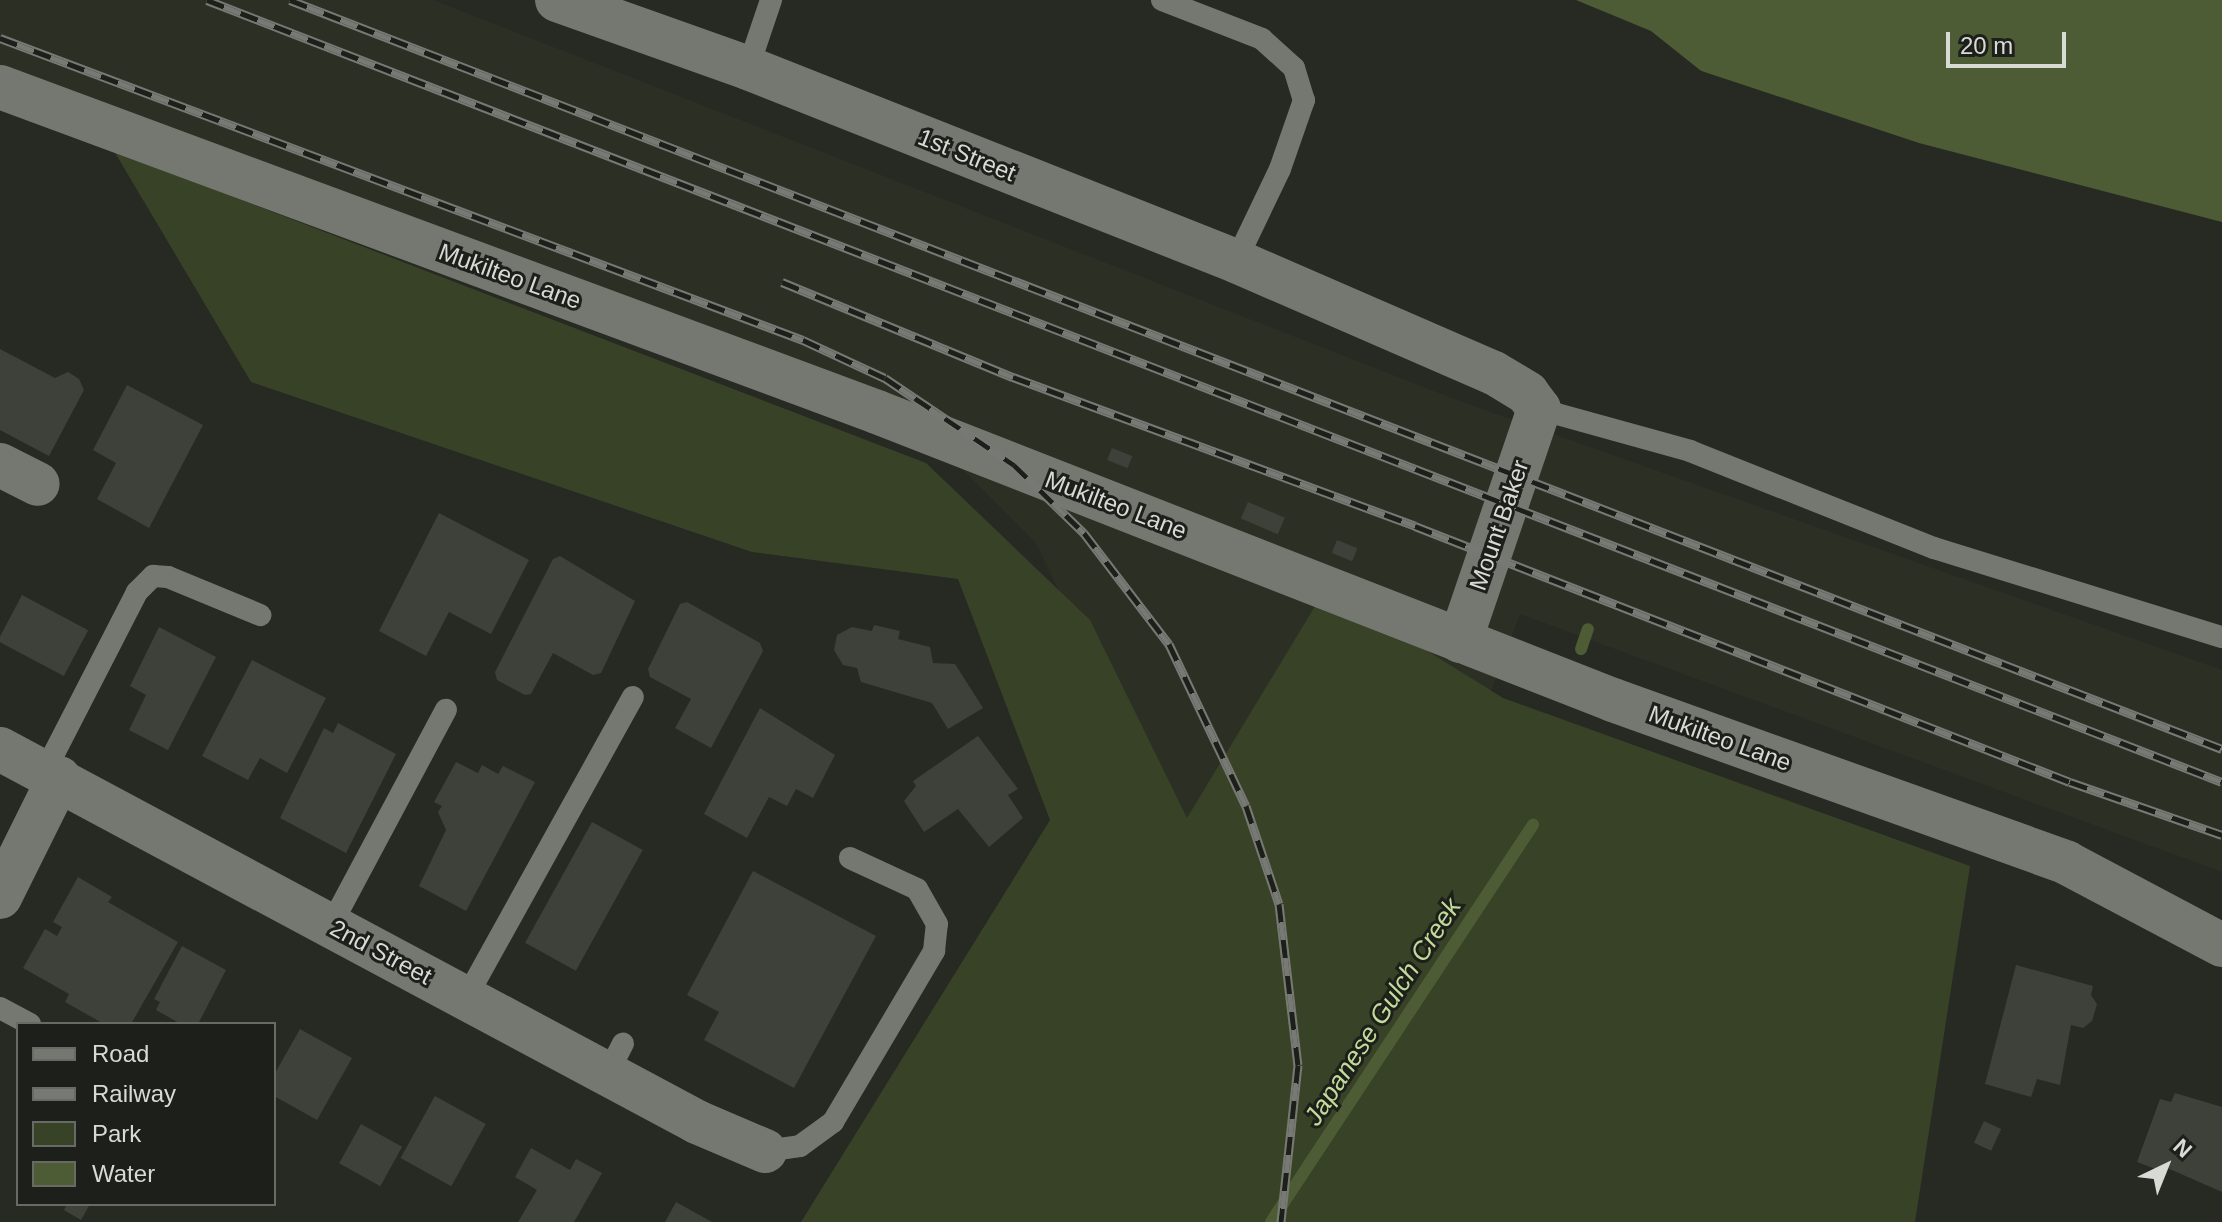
<!DOCTYPE html>
<html>
<head>
<meta charset="utf-8">
<style>
	body { margin:0 }
	#map { position:relative; width:2222px; height:1222px; overflow:hidden; background:#272923; font-family:Arial,sans-serif }
	div>[style] { position:absolute }
	.built>* { inset:0; background:#2c3024 }
	.green>* { inset:0; background:#384227 }
	.water>* { inset:0; background:#4e5c36 }
	.pier>* { inset:0; background:#272923 }
	.stream>* { height:12px; margin:-6px; padding:0 6px; transform-origin:6px; border-radius:6px; background:#4e5c36 }
	.building>* { inset:0; background:#3e403a; transform-origin:0 0 }
	.service>* { height:22px; margin:-11px; padding:0 11px; transform-origin:11px; border-radius:11px; background:#757870 }
	.minor>* { height:44px; margin:-22px; padding:0 22px; transform-origin:22px; border-radius:22px; background:#757870 }
	.rail>* { height:9px; margin-top:-4.5px; transform-origin:0; background:repeating-linear-gradient(90deg,#1d1f1a 0 18px,#777974 0 36px); box-sizing:border-box; border-block:2px solid #777974 }
	span { translate:-50% -50%; white-space:nowrap; text-align:center; line-height:1.15; -webkit-text-stroke:6px #1d1f1a; paint-order:stroke }
	.street-label { font-size:24px; color:#d8dad6 }
	.water-label { font-size:26px; color:#c2db99; font-style:italic }
	.legend { position:absolute; left:16px; top:1022px; width:260px; height:184px; box-sizing:border-box; background:#1d1f1a; border:2px solid #686a65; margin:0; padding:10px 14px; list-style:none; font-size:24px; color:#d8dad6 }
	.legend li { display:flex; align-items:center; gap:16px; height:40px }
	.legend b { width:40px; border:2px solid #686a65 }
	.north { position:absolute; left:2126px; top:1126px; width:80px; height:80px; -webkit-text-stroke:6px #1d1f1a; paint-order:stroke; rotate:43deg; font-size:22px; font-weight:700; line-height:32px; text-align:center; color:#d8dad6 }
	.north::after { content:''; display:block; margin:auto; width:28px; height:36px; background:#d8dad6; clip-path:polygon(50% 0,100% 100%,50% 72%,0 100%) }
	.scale { position:absolute; left:1946px; top:32px; width:120px; height:36px; box-sizing:border-box; border:4px solid #d8dad6; border-top:0; padding-left:10px; font-size:24px; line-height:28px; white-space:nowrap; color:#d8dad6; -webkit-text-stroke:6px #1d1f1a; paint-order:stroke }
</style>
</head>
<body>
<div id="map">
	<div class="built">
		<div style="clip-path:polygon(0 0,433px 0,1462px 402px,2222px 670px,2222px 872px,1520px 614px,1442px 821px,1182px 850px,1036px 543px,907px 414px,0 68px)"></div>
	</div>
	<div class="green">
		<div style="clip-path:polygon(114px 151px,926px 463px,1090px 620px,1187px 818px,1326px 588px,1503px 698px,1970px 866px,1915px 1222px,801px 1222px,1050px 820px,958px 579px,752px 552px,251px 382px)"></div>
	</div>
	<div class="water">
		<div style="clip-path:polygon(1487px 0,2222px 0,2222px 222px,1919px 143px)"></div>
	</div>
	<div class="pier">
		<div style="clip-path:polygon(1386px 0,1479px 0,1442px 14px)"></div>
		<div style="clip-path:polygon(1483px 0,1576px 0,1651px 31px,1710px 78px)"></div>
	</div>
	<div class="stream">
		<div style="left:1581px;top:649px;width:21px;rotate:-71deg"></div>
		<div style="left:1271px;top:1222px;width:476px;rotate:-56.6deg"></div>
	</div>
	<div class="building">
		<div style="clip-path:polygon(0 349px,55px 378px,68px 372px,79px 379px,84px 390px,49px 456px,0 430px)"></div>
		<div style="clip-path:polygon(127px 385px,203px 425px,149px 528px,97px 499px,116px 463px,93px 450px)"></div>
		<div style="left:1112px;top:448px;width:22px;height:13px;rotate:22deg"></div>
		<div style="left:1248px;top:502px;width:40px;height:18px;rotate:23deg"></div>
		<div style="clip-path:polygon(439px 513px,529px 560px,491px 634px,449px 612px,426px 656px,379px 631px)"></div>
		<div style="left:1337px;top:540px;width:22px;height:14px;rotate:22deg"></div>
		<div style="clip-path:polygon(560px 556px,635px 601px,601px 673px,593px 675px,553px 653px,531px 694px,525px 695px,497px 680px,495px 672px,553px 559px)"></div>
		<div style="left:22px;top:595px;width:75px;height:52px;rotate:28deg"></div>
		<div style="clip-path:polygon(687px 602px,760px 643px,763px 651px,711px 748px,675px 728px,691px 699px,650px 677px,648px 669px,680px 604px)"></div>
		<div style="clip-path:polygon(874px 625px,900px 631px,898px 639px,930px 647px,933px 663px,955px 664px,983px 708px,948px 729px,932px 703px,861px 682px,857px 668px,843px 665px,834px 650px,837px 635px,852px 627px,872px 631px)"></div>
		<div style="clip-path:polygon(159px 627px,216px 657px,168px 750px,129px 730px,146px 695px,130px 686px)"></div>
		<div style="clip-path:polygon(252px 660px,326px 698px,287px 773px,260px 758px,248px 780px,202px 756px)"></div>
		<div style="clip-path:polygon(760px 708px,835px 755px,813px 798px,796px 789px,787px 806px,769px 797px,747px 838px,704px 814px)"></div>
		<div style="clip-path:polygon(338px 723px,396px 754px,346px 853px,280px 818px,324px 728px,333px 733px)"></div>
		<div style="clip-path:polygon(978px 736px,1018px 789px,1008px 795px,1023px 818px,989px 847px,958px 809px,924px 832px,904px 801px,916px 786px,913px 781px)"></div>
		<div style="clip-path:polygon(456px 762px,478px 773px,482px 765px,498px 774px,503px 766px,535px 782px,466px 911px,419px 886px,446px 830px,438px 812px,442px 806px,434px 802px)"></div>
		<div style="left:592px;top:822px;width:58px;height:138px;rotate:29deg"></div>
		<div style="clip-path:polygon(753px 871px,876px 936px,794px 1088px,704px 1040px,719px 1012px,687px 995px)"></div>
		<div style="clip-path:polygon(78px 877px,112px 897px,108px 902px,178px 942px,131px 1024px,104px 1024px,65px 1002px,69px 994px,23px 968px,45px 929px,57px 936px,62px 927px,53px 922px)"></div>
		<div style="clip-path:polygon(182px 946px,226px 970px,198px 1024px,181px 1024px,156px 1010px,160px 1002px,154px 999px)"></div>
		<div style="clip-path:polygon(2016px 965px,2093px 986px,2091px 995px,2097px 1004px,2092px 1021px,2083px 1028px,2071px 1025px,2060px 1085px,2037px 1079px,2031px 1097px,1985px 1084px)"></div>
		<div style="clip-path:polygon(300px 1029px,352px 1058px,317px 1120px,274px 1096px,274px 1075px)"></div>
		<div style="clip-path:polygon(2175px 1093px,2222px 1107px,2222px 1192px,2165px 1167px,2163px 1172px,2137px 1162px,2160px 1099px,2171px 1102px)"></div>
		<div style="left:435px;top:1096px;width:58px;height:71px;rotate:29deg"></div>
		<div style="left:1984px;top:1121px;width:19px;height:24px;rotate:25deg"></div>
		<div style="left:361px;top:1124px;width:47px;height:45px;rotate:29deg"></div>
		<div style="clip-path:polygon(531px 1148px,570px 1170px,576px 1159px,602px 1173px,574px 1222px,518px 1222px,537px 1190px,515px 1177px)"></div>
		<div style="clip-path:polygon(676px 1202px,712px 1222px,665px 1222px)"></div>
		<div style="clip-path:polygon(67px 1204px,90px 1204px,81px 1220px,64px 1210px)"></div>
	</div>
	<div class="service">
		<div style="left:1162px;top:0;width:107px;rotate:21.3deg"></div>
		<div style="left:1262px;top:39px;width:43px;rotate:42.2deg"></div>
		<div style="left:1294px;top:68px;width:34px;rotate:73deg"></div>
		<div style="left:1304px;top:100px;width:73px;rotate:109.2deg"></div>
		<div style="left:1280px;top:169px;width:102px;rotate:115.6deg"></div>
		<div style="left:748px;top:68px;width:72px;rotate:-71.3deg"></div>
		<div style="left:1539px;top:409px;width:157px;rotate:15.5deg"></div>
		<div style="left:1690px;top:451px;width:263px;rotate:21.7deg"></div>
		<div style="left:1934px;top:548px;width:301px;rotate:17.2deg"></div>
		<div style="left:45px;top:771px;width:201px;rotate:-62.8deg"></div>
		<div style="left:137px;top:592px;width:23px;rotate:-45deg"></div>
		<div style="left:153px;top:576px;width:15px;rotate:4deg"></div>
		<div style="left:168px;top:577px;width:100px;rotate:22.4deg"></div>
		<div style="left:331px;top:925px;width:244px;rotate:-61.9deg"></div>
		<div style="left:466px;top:998px;width:344px;rotate:-61deg"></div>
		<div style="left:0;top:1008px;width:34px;rotate:28deg"></div>
		<div style="left:608px;top:1073px;width:33px;rotate:-63deg"></div>
		<div style="left:765px;top:1151px;width:35px;rotate:-8deg"></div>
		<div style="left:800px;top:1146px;width:41px;rotate:-36deg"></div>
		<div style="left:833px;top:1122px;width:199px;rotate:-59.4deg"></div>
		<div style="left:934px;top:951px;width:27px;rotate:-84deg"></div>
		<div style="left:937px;top:924px;width:40px;rotate:-119.7deg"></div>
		<div style="left:917px;top:889px;width:74px;rotate:-155.2deg"></div>
	</div>
	<div class="minor">
		<div style="left:557px;top:0;width:203px;rotate:19.6deg"></div>
		<div style="left:748px;top:68px;width:525px;rotate:21.58deg"></div>
		<div style="left:1236px;top:261px;width:281px;rotate:23.5deg"></div>
		<div style="left:1494px;top:373px;width:39px;rotate:31deg"></div>
		<div style="left:1527px;top:393px;width:20px;rotate:53deg"></div>
		<div style="left:1539px;top:409px;width:245px;rotate:108.8deg"></div>
		<div style="left:0;top:87px;width:935px;rotate:20.33deg"></div>
		<div style="left:877px;top:412px;width:790px;rotate:21.37deg"></div>
		<div style="left:1613px;top:700px;width:482px;rotate:19.7deg"></div>
		<div style="left:2067px;top:863px;width:175px;rotate:27.9deg"></div>
		<div style="left:0;top:465px;width:42px;rotate:26.6deg"></div>
		<div style="left:0;top:749px;width:791px;rotate:28.15deg"></div>
		<div style="left:697px;top:1122px;width:74px;rotate:23.1deg"></div>
		<div style="left:0;top:897px;width:133px;rotate:-63.6deg"></div>
	</div>
	<div class="rail">
		<div style="left:207px;top:0;width:2161px;rotate:21.21deg"></div>
		<div style="left:290px;top:0;width:2072px;rotate:21.19deg"></div>
		<div style="left:0;top:38px;width:858px;rotate:20.61deg"></div>
		<div style="left:803px;top:340px;width:90px;rotate:24.9deg"></div>
		<div style="left:885px;top:378px;width:156px;rotate:34deg"></div>
		<div style="left:1014px;top:465px;width:98px;rotate:44.2deg"></div>
		<div style="left:1084px;top:533px;width:140px;rotate:52.6deg"></div>
		<div style="left:1169px;top:644px;width:179px;rotate:64.6deg"></div>
		<div style="left:1246px;top:806px;width:103px;rotate:71.4deg"></div>
		<div style="left:1279px;top:904px;width:162px;rotate:83.3deg"></div>
		<div style="left:1298px;top:1065px;width:158px;rotate:96.2deg"></div>
		<div style="left:782px;top:282px;width:250px;rotate:22.4deg"></div>
		<div style="left:1013px;top:377px;width:429px;rotate:20.3deg"></div>
		<div style="left:1415px;top:526px;width:703px;rotate:21.35deg"></div>
		<div style="left:2070px;top:782px;width:161px;rotate:19.2deg"></div>
	</div>
	<div class="street-label">
		<span style="left:967px;top:155px;rotate:22deg">1st Street</span>
		<span style="left:510px;top:276px;rotate:20deg">Mukilteo Lane</span>
		<span style="left:1116px;top:505px;rotate:21deg">Mukilteo Lane</span>
		<span style="left:1499px;top:525px;rotate:-71deg">Mount Baker</span>
		<span style="left:1720px;top:738px;rotate:20deg">Mukilteo Lane</span>
		<span style="left:381px;top:952px;rotate:28deg">2nd Street</span>
	</div>
	<div class="water-label">
		<span style="left:1383px;top:1012px;rotate:-57deg">Japanese Gulch Creek</span>
	</div>
	<ul class="legend">
	<li><b style="height:10px;background:#757870"></b>Road</li>
	<li><b style="height:10px;background:#777974"></b>Railway</li>
	<li><b style="height:22px;background:#384227"></b>Park</li>
	<li><b style="height:22px;background:#4e5c36"></b>Water</li>
	</ul>
	<div class="north">N</div>
	<div class="scale">20 m</div>
</div>
</body>
</html>
